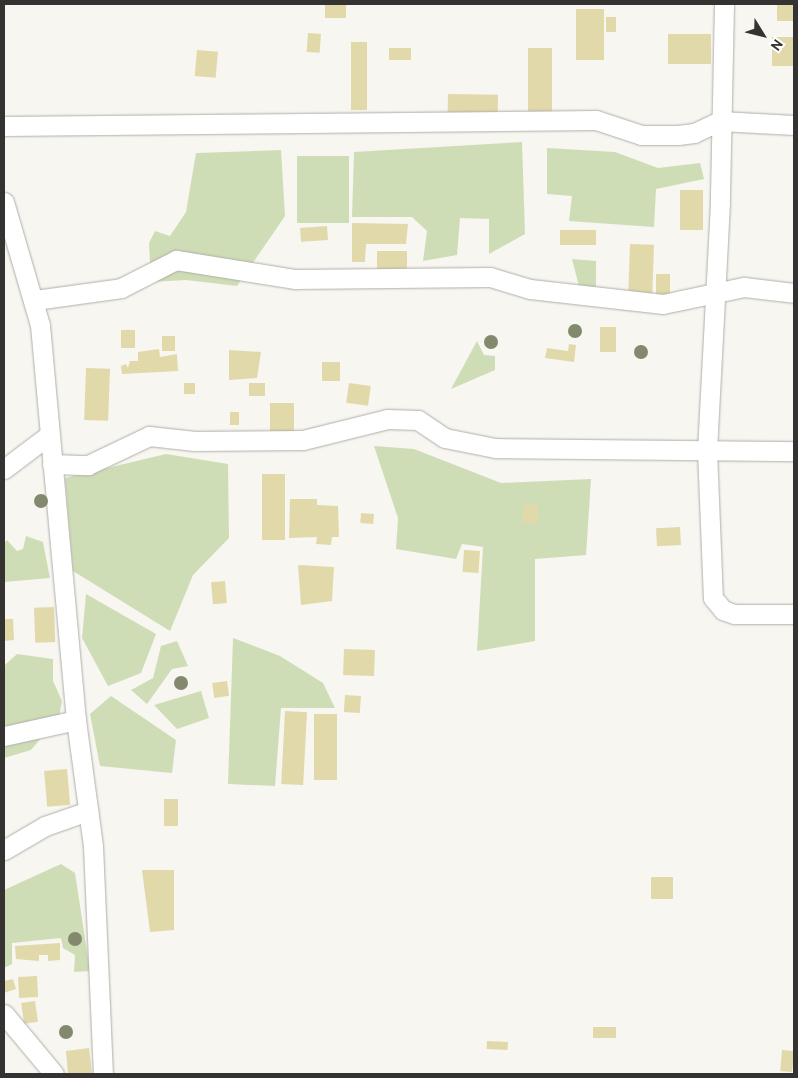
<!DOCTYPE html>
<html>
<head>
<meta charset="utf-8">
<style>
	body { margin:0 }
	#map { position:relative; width:798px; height:1078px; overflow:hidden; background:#f7f6f0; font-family:Overpass,sans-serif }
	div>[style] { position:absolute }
	.green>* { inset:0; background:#cfddb6; transform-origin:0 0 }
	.building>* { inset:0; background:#e1d9aa; transform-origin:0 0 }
	.roads { filter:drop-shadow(0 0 1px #afaea9) drop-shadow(0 0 1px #afaea9) }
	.minor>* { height:19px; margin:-9.5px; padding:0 9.5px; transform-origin:9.5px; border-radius:9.5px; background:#fff }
	.trees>* { width:14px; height:14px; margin:-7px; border-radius:50%; background:#82896c }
	span { translate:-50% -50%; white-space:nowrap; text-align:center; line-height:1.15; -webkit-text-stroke:4px #fff; paint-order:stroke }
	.frame { position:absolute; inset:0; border:5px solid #343331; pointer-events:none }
	.north { position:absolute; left:738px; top:10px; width:50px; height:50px; -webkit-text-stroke:4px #fff; paint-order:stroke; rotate:126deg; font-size:14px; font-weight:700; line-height:20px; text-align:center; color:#343331 }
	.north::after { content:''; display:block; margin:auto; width:18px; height:22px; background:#343331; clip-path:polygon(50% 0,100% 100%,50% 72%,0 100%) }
</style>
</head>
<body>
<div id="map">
	<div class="green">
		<div style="clip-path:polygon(522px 142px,525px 234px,489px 254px,489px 219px,460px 218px,457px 255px,423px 261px,427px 231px,412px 217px,352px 217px,354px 152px)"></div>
		<div style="clip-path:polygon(547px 148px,615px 152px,658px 168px,700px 163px,704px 179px,656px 189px,654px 227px,569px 221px,572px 196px,547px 194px)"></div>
		<div style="clip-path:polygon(281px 150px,285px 216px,237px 286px,186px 280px,151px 282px,149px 243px,155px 231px,170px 236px,186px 212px,196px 153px)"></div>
		<div style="left:297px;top:156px;width:52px;height:67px"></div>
		<div style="clip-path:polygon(572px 259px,596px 261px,596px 293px,581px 294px)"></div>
		<div style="clip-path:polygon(477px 341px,484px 355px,495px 356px,495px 370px,451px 389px)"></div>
		<div style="clip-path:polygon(374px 446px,414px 449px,501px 483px,591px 479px,586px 555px,535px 559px,535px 641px,477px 651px,483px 547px,462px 544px,456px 559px,396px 549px,398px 518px)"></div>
		<div style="clip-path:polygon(166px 454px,228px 464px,229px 538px,193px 575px,170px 631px,73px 571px,65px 478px)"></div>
		<div style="clip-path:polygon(26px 536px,43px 542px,50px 578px,4px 582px,4px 544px,7px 540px,17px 551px,23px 549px)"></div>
		<div style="clip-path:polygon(86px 594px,156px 634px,141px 673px,108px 686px,82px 638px)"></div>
		<div style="clip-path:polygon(233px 638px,280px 656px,323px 683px,335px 708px,281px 708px,275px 786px,228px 784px)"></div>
		<div style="clip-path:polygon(177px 641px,188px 666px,172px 669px,147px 704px,131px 690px,153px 678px,161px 646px)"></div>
		<div style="clip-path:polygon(17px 654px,53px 659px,53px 681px,62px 701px,59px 717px,31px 750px,4px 758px,4px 666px)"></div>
		<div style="clip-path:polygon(201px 691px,209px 718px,177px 729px,154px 705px)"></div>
		<div style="clip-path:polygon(111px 696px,176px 740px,172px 773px,100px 766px,90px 714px)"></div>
		<div style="clip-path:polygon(61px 864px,75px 873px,90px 971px,74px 972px,75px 955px,63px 948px,61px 938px,12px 943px,12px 964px,4px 968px,4px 890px)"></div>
	</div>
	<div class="building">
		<div style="left:325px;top:4px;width:21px;height:14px"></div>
		<div style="left:777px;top:4px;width:16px;height:17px"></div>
		<div style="left:576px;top:9px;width:28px;height:51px"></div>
		<div style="left:606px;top:17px;width:10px;height:15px"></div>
		<div style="left:308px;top:33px;width:13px;height:19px;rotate:4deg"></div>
		<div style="left:668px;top:34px;width:43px;height:30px"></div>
		<div style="left:772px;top:37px;width:22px;height:29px"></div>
		<div style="left:351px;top:42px;width:16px;height:68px"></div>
		<div style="left:389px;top:48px;width:22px;height:12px"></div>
		<div style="left:528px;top:48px;width:24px;height:64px"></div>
		<div style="left:197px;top:50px;width:21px;height:26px;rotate:5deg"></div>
		<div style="left:448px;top:94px;width:50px;height:23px;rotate:1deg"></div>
		<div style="left:680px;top:190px;width:23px;height:40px"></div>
		<div style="clip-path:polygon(352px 223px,408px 224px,406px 244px,366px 244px,365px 262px,352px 262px)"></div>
		<div style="left:327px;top:226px;width:14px;height:27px;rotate:86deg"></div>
		<div style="left:560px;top:230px;width:36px;height:15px"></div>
		<div style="left:630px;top:244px;width:24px;height:54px;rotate:2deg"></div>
		<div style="left:377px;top:251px;width:30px;height:24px"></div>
		<div style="left:656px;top:274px;width:14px;height:21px"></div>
		<div style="left:600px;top:327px;width:16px;height:25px"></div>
		<div style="left:121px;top:330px;width:14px;height:18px"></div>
		<div style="left:162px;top:336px;width:13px;height:15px"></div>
		<div style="clip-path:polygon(569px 344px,576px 345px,574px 362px,545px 358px,547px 348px,568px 351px)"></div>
		<div style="clip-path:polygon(159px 349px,160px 357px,177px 354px,178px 371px,122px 374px,121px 366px,126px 364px,128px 368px,130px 361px,138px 361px,138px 352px)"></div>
		<div style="clip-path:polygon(229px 350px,261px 352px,257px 378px,229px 380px)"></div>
		<div style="left:322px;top:362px;width:18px;height:19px"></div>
		<div style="left:86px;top:368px;width:24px;height:52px;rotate:2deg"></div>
		<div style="left:184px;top:383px;width:11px;height:11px"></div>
		<div style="left:249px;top:383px;width:16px;height:13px"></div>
		<div style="left:349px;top:383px;width:22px;height:20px;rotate:8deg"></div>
		<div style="left:294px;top:403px;width:28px;height:24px;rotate:90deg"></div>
		<div style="left:230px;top:412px;width:9px;height:13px"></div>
		<div style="left:262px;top:474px;width:23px;height:66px"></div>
		<div style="clip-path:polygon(290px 499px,317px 499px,317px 505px,338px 506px,339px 537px,332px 537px,331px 545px,316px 544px,317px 537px,289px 538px)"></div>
		<div style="left:523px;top:505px;width:15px;height:18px"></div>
		<div style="left:361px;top:513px;width:13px;height:10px;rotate:4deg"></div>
		<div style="left:680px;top:527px;width:18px;height:24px;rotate:87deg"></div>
		<div style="left:464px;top:550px;width:16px;height:22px;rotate:4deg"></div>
		<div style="clip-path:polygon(298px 565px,334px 567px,332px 601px,301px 605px)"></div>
		<div style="left:225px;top:581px;width:22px;height:14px;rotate:85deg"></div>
		<div style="left:54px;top:607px;width:35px;height:20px;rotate:88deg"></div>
		<div style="clip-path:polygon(4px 619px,13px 619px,14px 640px,4px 641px)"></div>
		<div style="left:344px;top:649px;width:31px;height:26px;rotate:2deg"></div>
		<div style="left:227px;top:681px;width:15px;height:15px;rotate:82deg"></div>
		<div style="left:345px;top:695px;width:16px;height:17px;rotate:4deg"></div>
		<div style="left:285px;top:711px;width:22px;height:73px;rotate:3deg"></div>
		<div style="left:314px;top:714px;width:23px;height:66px"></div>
		<div style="left:67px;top:769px;width:36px;height:23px;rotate:85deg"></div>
		<div style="left:164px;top:799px;width:14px;height:27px"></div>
		<div style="clip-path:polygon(142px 870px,174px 870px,174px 930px,150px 932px)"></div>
		<div style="left:673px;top:877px;width:22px;height:22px;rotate:90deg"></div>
		<div style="clip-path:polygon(60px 943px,60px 960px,48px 961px,48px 955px,39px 955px,39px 961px,16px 959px,15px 946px)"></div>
		<div style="left:37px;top:976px;width:21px;height:19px;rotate:87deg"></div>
		<div style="clip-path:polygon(13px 979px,16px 989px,4px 993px,4px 981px)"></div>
		<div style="left:35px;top:1001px;width:21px;height:14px;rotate:82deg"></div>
		<div style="left:593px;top:1027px;width:23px;height:11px"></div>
		<div style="left:487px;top:1041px;width:21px;height:8px;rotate:3deg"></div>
		<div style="clip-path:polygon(89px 1048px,92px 1074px,68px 1074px,66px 1051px)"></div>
		<div style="left:782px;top:1050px;width:12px;height:21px;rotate:5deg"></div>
	</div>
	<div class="roads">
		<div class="minor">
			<div style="left:724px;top:4px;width:199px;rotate:91.2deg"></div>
			<div style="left:720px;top:203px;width:247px;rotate:93deg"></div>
			<div style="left:707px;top:450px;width:148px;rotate:87.7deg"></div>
			<div style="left:713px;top:598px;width:16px;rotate:50deg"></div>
			<div style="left:723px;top:610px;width:12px;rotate:20deg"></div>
			<div style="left:734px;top:614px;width:60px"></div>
			<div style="left:4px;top:126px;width:592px;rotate:-0.58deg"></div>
			<div style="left:596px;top:120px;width:47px;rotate:18.4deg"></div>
			<div style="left:641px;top:135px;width:37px"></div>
			<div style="left:678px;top:135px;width:16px;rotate:-7deg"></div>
			<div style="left:694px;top:133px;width:29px;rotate:-25deg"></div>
			<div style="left:720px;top:121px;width:74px;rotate:3.1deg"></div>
			<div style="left:4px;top:202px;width:128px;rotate:73.7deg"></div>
			<div style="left:40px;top:325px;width:397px;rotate:84.8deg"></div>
			<div style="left:76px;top:720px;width:127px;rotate:82.3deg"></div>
			<div style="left:93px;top:846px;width:228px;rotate:87.5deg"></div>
			<div style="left:35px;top:300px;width:87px;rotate:-7.9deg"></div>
			<div style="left:121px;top:288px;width:62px;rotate:-27deg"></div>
			<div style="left:176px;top:260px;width:121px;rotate:9.1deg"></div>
			<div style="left:295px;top:279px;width:195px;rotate:-0.6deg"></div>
			<div style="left:490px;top:277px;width:42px;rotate:16.7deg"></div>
			<div style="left:530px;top:289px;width:134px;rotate:6.4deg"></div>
			<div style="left:663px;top:304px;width:83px;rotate:-11.9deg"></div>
			<div style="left:744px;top:287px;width:50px;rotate:6.8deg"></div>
			<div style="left:52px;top:464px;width:36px;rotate:2deg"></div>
			<div style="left:88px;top:465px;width:68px;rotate:-25.4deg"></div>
			<div style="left:149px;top:436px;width:46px;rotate:6.2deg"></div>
			<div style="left:195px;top:441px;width:108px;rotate:-0.5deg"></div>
			<div style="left:303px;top:440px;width:87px;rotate:-14deg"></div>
			<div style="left:387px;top:419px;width:31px;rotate:2deg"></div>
			<div style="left:418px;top:420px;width:32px;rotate:34deg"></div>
			<div style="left:445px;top:438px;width:51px;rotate:11.3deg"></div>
			<div style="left:495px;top:448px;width:299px;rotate:0.6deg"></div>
			<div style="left:4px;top:469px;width:56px;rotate:-37.1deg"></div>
			<div style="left:4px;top:736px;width:74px;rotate:-12.5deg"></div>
			<div style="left:4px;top:850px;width:48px;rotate:-30.3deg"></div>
			<div style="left:45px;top:826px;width:46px;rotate:-19.2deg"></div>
			<div style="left:4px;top:1014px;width:78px;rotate:50.2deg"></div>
		</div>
	</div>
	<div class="trees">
		<div style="left:575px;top:331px"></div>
		<div style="left:491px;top:342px"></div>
		<div style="left:641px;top:352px"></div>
		<div style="left:41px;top:501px"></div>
		<div style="left:181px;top:683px"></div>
		<div style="left:75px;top:939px"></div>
		<div style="left:66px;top:1032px"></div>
	</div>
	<div class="frame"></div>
	<div class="north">N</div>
</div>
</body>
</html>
